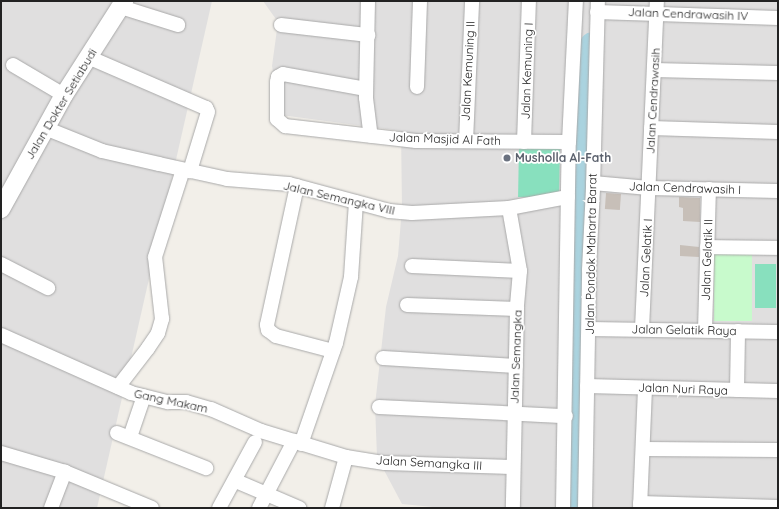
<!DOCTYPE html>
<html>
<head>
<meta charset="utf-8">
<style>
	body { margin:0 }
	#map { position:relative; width:779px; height:509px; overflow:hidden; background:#f2efe9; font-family:Quicksand,sans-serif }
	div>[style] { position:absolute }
	.residential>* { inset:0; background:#e0dfdf }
	.park>* { inset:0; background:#c8facc; transform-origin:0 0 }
	.pitch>* { inset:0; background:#88e0be; transform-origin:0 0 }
	.river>* { height:23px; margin:-11.5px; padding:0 11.5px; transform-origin:11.5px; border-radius:11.5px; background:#aad3df }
	.building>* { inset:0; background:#c7bfb8; transform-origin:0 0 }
	.roads { filter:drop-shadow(0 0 1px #a9a9a9) drop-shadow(0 0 1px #a9a9a9) }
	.minor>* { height:14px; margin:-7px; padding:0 7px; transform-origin:7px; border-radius:7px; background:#fff }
	.tertiary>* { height:18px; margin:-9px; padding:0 9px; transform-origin:9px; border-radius:9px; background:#fff }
	.dots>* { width:11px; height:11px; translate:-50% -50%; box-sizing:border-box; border:2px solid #fff; border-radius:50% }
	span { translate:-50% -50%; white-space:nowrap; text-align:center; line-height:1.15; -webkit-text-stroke:3.5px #fff; paint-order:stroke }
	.street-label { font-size:12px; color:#222 }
	.worship-label { font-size:12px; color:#5b616d; font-weight:700 }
	.left { translate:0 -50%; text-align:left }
	.frame { position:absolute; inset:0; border:2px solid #222; pointer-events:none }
</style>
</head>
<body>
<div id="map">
	<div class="residential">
		<div style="clip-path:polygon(1px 1px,212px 1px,97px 508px,1px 508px)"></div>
		<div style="clip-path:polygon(263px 1px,778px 1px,778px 508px,443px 508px,402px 504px,377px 457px,375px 405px,386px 307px,398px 256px,402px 208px,401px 131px,281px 115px,272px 66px,278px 22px)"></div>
	</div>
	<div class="park">
		<div style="left:714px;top:246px;width:38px;height:75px"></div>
	</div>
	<div class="pitch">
		<div style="left:519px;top:144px;width:41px;height:53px;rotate:1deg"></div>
		<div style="left:755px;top:264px;width:21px;height:44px"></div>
	</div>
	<div class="river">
		<div style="left:577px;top:508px;width:313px;rotate:-89.3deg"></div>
		<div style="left:581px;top:195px;width:152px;rotate:-86.2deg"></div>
	</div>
	<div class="building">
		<div style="left:606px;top:193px;width:15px;height:16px;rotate:4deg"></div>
		<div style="clip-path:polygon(679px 197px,700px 198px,700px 222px,683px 221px,683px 208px,679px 207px)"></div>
		<div style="clip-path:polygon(680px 245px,699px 247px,699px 257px,680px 256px)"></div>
	</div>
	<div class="roads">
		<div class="minor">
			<div style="left:368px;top:1px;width:97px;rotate:91.2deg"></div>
			<div style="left:366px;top:98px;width:38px;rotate:83deg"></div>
			<div style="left:121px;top:7px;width:60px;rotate:17.5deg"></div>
			<div style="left:597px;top:12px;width:181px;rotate:1.9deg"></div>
			<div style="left:281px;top:25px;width:88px;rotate:6.6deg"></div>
			<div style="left:88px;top:57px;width:129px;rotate:23.4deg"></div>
			<div style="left:206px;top:108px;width:4px;rotate:63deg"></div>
			<div style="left:208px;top:112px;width:62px;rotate:107deg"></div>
			<div style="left:13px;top:65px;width:59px;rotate:30.5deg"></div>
			<div style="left:654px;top:70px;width:124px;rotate:1.4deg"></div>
			<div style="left:417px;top:87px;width:86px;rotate:-88deg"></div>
			<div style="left:366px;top:89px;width:84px;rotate:-169.8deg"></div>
			<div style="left:283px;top:74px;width:6px;rotate:149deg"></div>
			<div style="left:278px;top:77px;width:5px;rotate:101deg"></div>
			<div style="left:277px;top:82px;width:37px;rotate:90deg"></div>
			<div style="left:277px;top:119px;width:11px;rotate:41deg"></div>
			<div style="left:285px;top:126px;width:132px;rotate:6.5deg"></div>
			<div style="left:416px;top:141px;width:153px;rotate:0.4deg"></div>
			<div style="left:45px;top:128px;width:61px;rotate:22deg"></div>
			<div style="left:102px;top:151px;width:58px;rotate:12.8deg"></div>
			<div style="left:159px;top:164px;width:70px;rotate:12.4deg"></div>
			<div style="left:227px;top:179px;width:62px;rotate:4.6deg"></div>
			<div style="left:289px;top:184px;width:104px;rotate:15.1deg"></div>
			<div style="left:389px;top:211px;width:23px;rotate:5deg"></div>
			<div style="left:412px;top:213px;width:97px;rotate:-3deg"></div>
			<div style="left:509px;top:208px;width:60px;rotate:-10.6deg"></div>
			<div style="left:651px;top:128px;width:127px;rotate:1.8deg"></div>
			<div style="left:466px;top:141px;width:140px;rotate:-87.5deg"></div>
			<div style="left:524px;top:142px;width:141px;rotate:-88deg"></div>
			<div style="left:593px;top:183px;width:56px;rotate:5.1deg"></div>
			<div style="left:649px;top:188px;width:129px;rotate:1.3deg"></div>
			<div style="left:297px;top:186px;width:142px;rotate:102.2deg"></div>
			<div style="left:267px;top:325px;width:5px;rotate:79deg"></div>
			<div style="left:268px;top:330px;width:10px;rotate:37deg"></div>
			<div style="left:276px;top:336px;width:59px;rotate:14.7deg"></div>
			<div style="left:509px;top:208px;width:64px;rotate:80.1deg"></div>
			<div style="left:520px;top:271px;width:38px;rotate:95deg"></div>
			<div style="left:517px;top:309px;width:199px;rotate:91.2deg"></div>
			<div style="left:707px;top:247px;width:71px;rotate:0.8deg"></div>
			<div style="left:1px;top:264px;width:53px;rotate:27.1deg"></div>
			<div style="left:412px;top:266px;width:108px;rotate:2.7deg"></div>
			<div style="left:407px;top:305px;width:110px;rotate:2.1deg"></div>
			<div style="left:589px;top:329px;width:189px;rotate:0.9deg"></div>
			<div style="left:642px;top:329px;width:328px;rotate:-87.4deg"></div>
			<div style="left:705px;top:330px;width:141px;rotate:-88.4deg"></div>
			<div style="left:1px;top:335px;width:142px;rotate:24deg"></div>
			<div style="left:131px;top:393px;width:38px;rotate:14deg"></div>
			<div style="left:168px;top:402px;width:18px"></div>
			<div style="left:186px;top:402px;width:26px;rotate:16deg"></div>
			<div style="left:211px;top:409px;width:55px;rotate:23.7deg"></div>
			<div style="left:261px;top:431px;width:89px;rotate:17deg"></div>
			<div style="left:346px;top:457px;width:39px;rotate:9deg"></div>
			<div style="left:385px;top:463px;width:128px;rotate:1.8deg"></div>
			<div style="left:383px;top:358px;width:133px;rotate:3.4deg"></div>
			<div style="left:587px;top:386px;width:191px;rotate:1.5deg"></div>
			<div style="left:118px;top:387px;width:49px;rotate:-52.4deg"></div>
			<div style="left:148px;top:348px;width:18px;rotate:-56deg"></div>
			<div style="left:158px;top:333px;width:15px;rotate:-74deg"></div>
			<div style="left:162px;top:319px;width:62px;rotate:-96.4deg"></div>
			<div style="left:155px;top:257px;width:91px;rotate:-72.2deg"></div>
			<div style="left:737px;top:390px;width:59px;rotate:-89deg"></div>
			<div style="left:379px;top:407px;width:187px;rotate:2.8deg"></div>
			<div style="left:117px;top:433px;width:96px;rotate:21.5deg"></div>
			<div style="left:130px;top:437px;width:43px;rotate:-71.1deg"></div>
			<div style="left:301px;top:444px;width:107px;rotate:-70.9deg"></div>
			<div style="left:336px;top:343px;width:68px;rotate:-77.2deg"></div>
			<div style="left:351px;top:277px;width:75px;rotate:-86.2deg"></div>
			<div style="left:643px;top:449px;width:135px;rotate:0.4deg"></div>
			<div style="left:1px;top:453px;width:67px;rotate:16.5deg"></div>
			<div style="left:65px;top:472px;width:94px;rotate:22.5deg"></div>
			<div style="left:236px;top:481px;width:69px;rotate:23.2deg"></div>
			<div style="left:640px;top:503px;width:138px;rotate:1.7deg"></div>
			<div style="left:51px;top:508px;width:39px;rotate:-69deg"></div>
			<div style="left:219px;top:508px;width:75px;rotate:-61.4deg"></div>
			<div style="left:259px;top:508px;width:76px;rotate:-62.4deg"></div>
			<div style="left:332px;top:508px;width:53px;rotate:-74.6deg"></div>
			<div style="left:563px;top:508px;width:366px;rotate:-89.1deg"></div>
			<div style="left:569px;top:142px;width:141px;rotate:-87.2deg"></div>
			<div style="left:585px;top:508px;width:238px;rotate:-89deg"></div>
			<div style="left:589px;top:270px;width:82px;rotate:-87.2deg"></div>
			<div style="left:593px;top:188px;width:187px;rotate:-88.5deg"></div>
			<div style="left:640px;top:508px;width:120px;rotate:-87.6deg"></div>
		</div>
		<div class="tertiary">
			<div style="left:1px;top:209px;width:130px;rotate:-61.1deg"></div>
			<div style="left:64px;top:95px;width:112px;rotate:-57.4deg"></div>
		</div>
	</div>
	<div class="dots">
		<div style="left:507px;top:158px;background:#6b7280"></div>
	</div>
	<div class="street-label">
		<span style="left:688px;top:14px;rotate:2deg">Jalan Cendrawasih IV</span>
		<span style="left:468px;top:71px;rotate:-87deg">Jalan Kemuning II</span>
		<span style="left:527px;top:71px;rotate:-88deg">Jalan Kemuning I</span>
		<span style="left:653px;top:101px;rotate:-87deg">Jalan Cendrawasih</span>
		<span style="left:61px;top:104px;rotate:-59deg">Jalan Dokter Setiabudi</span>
		<span style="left:445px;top:139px;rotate:2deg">Jalan Masjid Al Fath</span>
		<span style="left:685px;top:188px;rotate:2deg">Jalan Cendrawasih I</span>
		<span style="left:339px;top:198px;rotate:13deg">Jalan Semangka VIII</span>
		<span style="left:591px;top:254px;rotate:-89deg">Jalan Pondok Maharta Barat</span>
		<span style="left:646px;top:258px;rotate:-87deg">Jalan Gelatik I</span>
		<span style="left:707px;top:260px;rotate:-88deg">Jalan Gelatik II</span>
		<span style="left:684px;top:330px;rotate:1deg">Jalan Gelatik Raya</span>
		<span style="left:516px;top:357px;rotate:-88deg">Jalan Semangka</span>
		<span style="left:683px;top:389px;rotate:2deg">Jalan Nuri Raya</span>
		<span style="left:171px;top:401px;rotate:12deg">Gang Makam</span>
		<span style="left:429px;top:463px;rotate:3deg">Jalan Semangka III</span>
	</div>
	<div class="worship-label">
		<span class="left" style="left:515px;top:158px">Musholla Al-Fath</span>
	</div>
	<div class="frame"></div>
</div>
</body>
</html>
